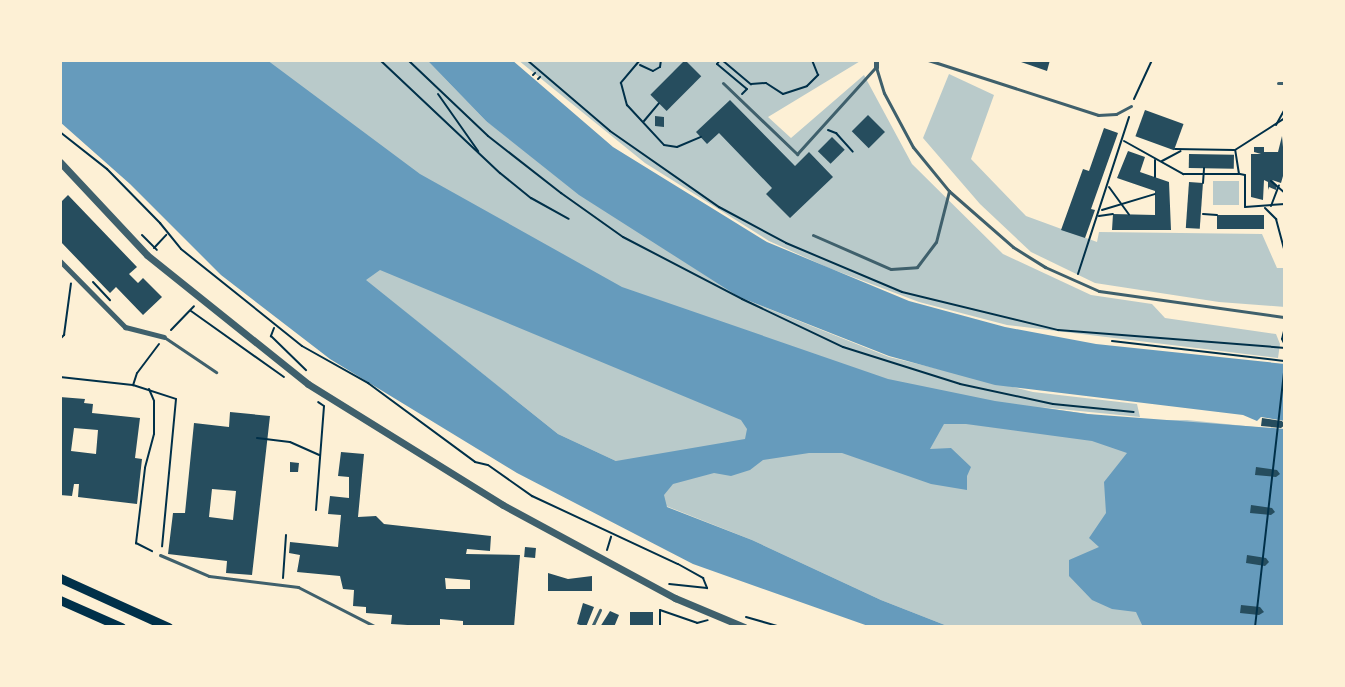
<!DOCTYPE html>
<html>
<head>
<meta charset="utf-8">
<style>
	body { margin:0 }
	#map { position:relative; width:1345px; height:687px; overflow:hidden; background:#fdf0d5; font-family:"Fira Sans",sans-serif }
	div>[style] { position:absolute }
	.green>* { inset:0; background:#b9caca; transform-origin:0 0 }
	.water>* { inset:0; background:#669bbc }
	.building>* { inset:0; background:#264d5e; transform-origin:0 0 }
	.path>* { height:2px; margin:-1px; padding:0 1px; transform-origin:1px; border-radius:1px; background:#003049 }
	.service>* { height:3px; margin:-1.5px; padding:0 1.5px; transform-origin:1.5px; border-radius:1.5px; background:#3f606c }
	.minor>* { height:5px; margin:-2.5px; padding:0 2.5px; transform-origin:2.5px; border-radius:2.5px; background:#3f606c }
	.tertiary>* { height:7px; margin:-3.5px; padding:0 3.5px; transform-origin:3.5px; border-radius:3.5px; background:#3f606c }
	.trunk>* { height:9px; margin:-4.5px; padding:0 4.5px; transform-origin:4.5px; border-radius:4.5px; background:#003049 }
	span { translate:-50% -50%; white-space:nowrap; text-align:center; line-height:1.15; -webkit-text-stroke:6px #fdf0d5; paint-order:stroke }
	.frame { position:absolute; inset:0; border:62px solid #fdf0d5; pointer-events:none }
</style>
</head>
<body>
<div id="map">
	<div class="green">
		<div style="clip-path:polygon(150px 60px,427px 60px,486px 121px,739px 297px,889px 357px,1033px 392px,1137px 404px,1140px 417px,1039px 407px,1128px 420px,1187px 420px,1265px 428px,1242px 627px,950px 627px,881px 600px,752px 540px,666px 506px,616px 461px,558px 434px,365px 280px)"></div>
		<div style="clip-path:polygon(518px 60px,862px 60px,768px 117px,791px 138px,864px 75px,912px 164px,1003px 254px,1091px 295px,1152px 304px,1165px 318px,1276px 334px,1280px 344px,1278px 358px,1007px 325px,919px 302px,829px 268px,769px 241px,645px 163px)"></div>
		<div style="clip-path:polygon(949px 74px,994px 95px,971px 159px,1026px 216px,1097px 242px,1099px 232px,1262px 234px,1277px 268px,1285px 268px,1285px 307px,1219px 302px,1095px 283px,1031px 252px,980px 204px,923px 138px)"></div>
		<div style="left:1213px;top:181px;width:26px;height:24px"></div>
	</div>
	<div class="water">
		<div style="clip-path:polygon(evenodd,60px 60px,267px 60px,420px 174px,622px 287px,888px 379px,995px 401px,1088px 414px,1285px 429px,1285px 627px,1143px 627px,1136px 612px,1112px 609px,1092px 600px,1069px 576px,1069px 560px,1099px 547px,1089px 538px,1106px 513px,1104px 482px,1127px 453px,1092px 441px,966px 424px,944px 424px,930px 449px,951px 448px,971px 467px,967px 476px,967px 490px,931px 484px,842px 453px,809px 453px,763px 460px,750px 470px,731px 476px,714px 473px,673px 484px,664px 495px,667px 507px,752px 540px,881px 600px,950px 627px,871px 627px,693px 564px,517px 473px,330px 359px,221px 275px,130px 184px,60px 122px,60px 60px,380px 270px,741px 420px,747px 429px,745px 439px,616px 461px,558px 434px,366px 280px,380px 270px)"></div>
		<div style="clip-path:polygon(427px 60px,512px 60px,613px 147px,767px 242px,909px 301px,1005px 327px,1096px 344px,1285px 364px,1285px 421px,1261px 417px,1257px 421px,1243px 415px,995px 385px,889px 356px,739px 297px,579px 195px,486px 121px)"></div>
	</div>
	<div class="building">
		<div style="left:685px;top:60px;width:23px;height:49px;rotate:45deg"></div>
		<div style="clip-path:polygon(1015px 60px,1050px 60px,1047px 71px)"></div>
		<div style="clip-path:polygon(730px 100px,795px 166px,809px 152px,833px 177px,790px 218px,766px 194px,772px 188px,719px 133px,707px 144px,696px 132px)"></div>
		<div style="left:1145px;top:110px;width:41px;height:28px;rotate:20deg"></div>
		<div style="left:868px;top:115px;width:24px;height:23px;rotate:45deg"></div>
		<div style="clip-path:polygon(655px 116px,664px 117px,664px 127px,655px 126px)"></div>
		<div style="clip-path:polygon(1104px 128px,1118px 133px,1091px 209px,1095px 210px,1085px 238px,1061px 230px,1083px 169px,1089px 171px)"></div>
		<div style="clip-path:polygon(1282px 136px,1285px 169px,1281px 183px,1272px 180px,1277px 185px,1276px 190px,1269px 187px,1268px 190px,1268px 182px,1264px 180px,1263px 200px,1251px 197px,1251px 154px,1261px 154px,1254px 152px,1254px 147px,1264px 147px,1264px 152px,1278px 152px)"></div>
		<div style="left:832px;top:137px;width:18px;height:20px;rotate:45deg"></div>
		<div style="clip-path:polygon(1128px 151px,1145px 157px,1140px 172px,1169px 182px,1171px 230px,1112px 230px,1113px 214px,1155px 215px,1155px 191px,1117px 178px)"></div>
		<div style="left:1189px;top:154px;width:45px;height:14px;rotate:1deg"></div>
		<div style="left:1189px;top:182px;width:14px;height:46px;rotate:4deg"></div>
		<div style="clip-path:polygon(68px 195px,137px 267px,129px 274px,138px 283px,143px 278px,162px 297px,143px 315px,116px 287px,110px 293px,60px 241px,60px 203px)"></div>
		<div style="left:1217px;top:215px;width:47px;height:14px"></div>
		<div style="clip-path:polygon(evenodd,60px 397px,85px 399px,84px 403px,93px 404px,92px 413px,140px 418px,135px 458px,142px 459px,137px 504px,78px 497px,79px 484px,74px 484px,72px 496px,60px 495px,60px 397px,74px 428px,98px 430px,96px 454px,71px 451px,74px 428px)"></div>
		<div style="clip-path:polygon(evenodd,230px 412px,270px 416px,252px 575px,226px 573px,227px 561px,168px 554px,173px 513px,185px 513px,194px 423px,229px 427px,230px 412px,212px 489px,236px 491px,233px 520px,209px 517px,212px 489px)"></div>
		<div style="clip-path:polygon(1262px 418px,1282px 421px,1285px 425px,1281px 428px,1261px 426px)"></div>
		<div style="clip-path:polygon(evenodd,341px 452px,364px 454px,358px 517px,376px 516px,384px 524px,491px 536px,490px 551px,467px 549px,466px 554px,520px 555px,514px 627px,463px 627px,463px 621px,440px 619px,440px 627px,391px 624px,392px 615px,366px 613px,366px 607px,353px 606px,354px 590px,343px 589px,340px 576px,297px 572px,300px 555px,289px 553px,290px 542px,338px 547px,341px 515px,328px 514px,330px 496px,349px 498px,349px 477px,338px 476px,341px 452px,445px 578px,470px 580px,470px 589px,446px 589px,445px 578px)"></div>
		<div style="clip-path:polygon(290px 462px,299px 463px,298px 472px,290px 472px)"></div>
		<div style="clip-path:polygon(1256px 467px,1277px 470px,1280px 474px,1276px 477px,1255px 475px)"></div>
		<div style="clip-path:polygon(1251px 505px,1272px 508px,1275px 512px,1271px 515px,1250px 513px)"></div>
		<div style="left:525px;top:547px;width:11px;height:10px;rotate:5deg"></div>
		<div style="clip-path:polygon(1247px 555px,1266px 558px,1269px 562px,1265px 566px,1246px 563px)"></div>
		<div style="clip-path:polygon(548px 573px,568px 579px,592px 576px,592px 591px,548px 591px)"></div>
		<div style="clip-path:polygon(583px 603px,594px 607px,586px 627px,577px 624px)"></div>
		<div style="clip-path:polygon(1241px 605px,1260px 607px,1264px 612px,1259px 615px,1240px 613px)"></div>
		<div style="clip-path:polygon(610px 611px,619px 615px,614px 627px,600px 627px)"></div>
		<div style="left:630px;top:612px;width:23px;height:15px"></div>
	</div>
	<div class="path">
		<div style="left:380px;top:60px;width:165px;rotate:43.3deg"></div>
		<div style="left:500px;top:173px;width:40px;rotate:39deg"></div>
		<div style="left:531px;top:198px;width:43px;rotate:28.9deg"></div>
		<div style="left:408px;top:60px;width:110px;rotate:43.5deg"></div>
		<div style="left:488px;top:136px;width:93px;rotate:38deg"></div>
		<div style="left:561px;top:193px;width:76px;rotate:35.4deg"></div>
		<div style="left:623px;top:237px;width:134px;rotate:27.5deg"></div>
		<div style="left:742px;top:299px;width:112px;rotate:25.4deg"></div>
		<div style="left:843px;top:347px;width:123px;rotate:17.5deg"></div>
		<div style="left:960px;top:384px;width:95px;rotate:12.1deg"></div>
		<div style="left:1053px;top:404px;width:81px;rotate:5.6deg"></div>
		<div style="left:527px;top:60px;width:109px;rotate:40.5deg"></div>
		<div style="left:610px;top:131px;width:133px;rotate:34.9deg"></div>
		<div style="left:719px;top:207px;width:76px;rotate:28.2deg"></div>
		<div style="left:786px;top:243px;width:126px;rotate:22.9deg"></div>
		<div style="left:902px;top:292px;width:161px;rotate:13.7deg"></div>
		<div style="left:1058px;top:330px;width:228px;rotate:4.5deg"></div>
		<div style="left:640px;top:60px;width:30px;rotate:130deg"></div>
		<div style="left:621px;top:83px;width:23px;rotate:75deg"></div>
		<div style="left:627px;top:105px;width:54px;rotate:47.2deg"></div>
		<div style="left:664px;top:145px;width:13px;rotate:9deg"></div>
		<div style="left:677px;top:147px;width:26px;rotate:-23deg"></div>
		<div style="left:720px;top:60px;width:5px;rotate:127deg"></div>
		<div style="left:717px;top:64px;width:39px;rotate:40deg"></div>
		<div style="left:747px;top:89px;width:7px;rotate:135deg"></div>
		<div style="left:722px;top:60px;width:38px;rotate:40deg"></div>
		<div style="left:751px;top:84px;width:15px;rotate:-4deg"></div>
		<div style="left:766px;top:83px;width:20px;rotate:33deg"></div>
		<div style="left:783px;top:94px;width:25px;rotate:-18deg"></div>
		<div style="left:807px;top:86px;width:16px;rotate:-45deg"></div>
		<div style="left:818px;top:75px;width:16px;rotate:-112deg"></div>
		<div style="left:640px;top:65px;width:14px;rotate:25deg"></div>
		<div style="left:653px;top:71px;width:8px;rotate:-30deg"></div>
		<div style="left:660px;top:67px;width:7px;rotate:-82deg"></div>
		<div style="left:533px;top:75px;width:3px;rotate:-45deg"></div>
		<div style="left:538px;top:79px;width:3px;rotate:-45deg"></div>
		<div style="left:438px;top:94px;width:70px;rotate:54.9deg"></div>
		<div style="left:1134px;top:99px;width:43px;rotate:-65.2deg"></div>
		<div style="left:644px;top:121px;width:23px;rotate:-50deg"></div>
		<div style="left:1276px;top:125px;width:18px;rotate:-61deg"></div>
		<div style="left:828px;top:130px;width:9px;rotate:21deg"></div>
		<div style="left:836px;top:133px;width:25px;rotate:48deg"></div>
		<div style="left:60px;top:132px;width:60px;rotate:38.2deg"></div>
		<div style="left:107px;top:169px;width:76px;rotate:45.5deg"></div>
		<div style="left:160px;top:223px;width:33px;rotate:51deg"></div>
		<div style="left:181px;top:249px;width:155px;rotate:38.7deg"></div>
		<div style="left:302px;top:346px;width:76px;rotate:29.3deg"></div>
		<div style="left:368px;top:383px;width:133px;rotate:36.4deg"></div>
		<div style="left:475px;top:462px;width:13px;rotate:13deg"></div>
		<div style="left:488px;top:465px;width:54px;rotate:35.2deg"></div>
		<div style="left:532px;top:496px;width:161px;rotate:25deg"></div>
		<div style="left:678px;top:564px;width:29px;rotate:29deg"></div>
		<div style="left:703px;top:578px;width:11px;rotate:68deg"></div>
		<div style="left:707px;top:588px;width:38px;rotate:-174deg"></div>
		<div style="left:1124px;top:141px;width:68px;rotate:29.2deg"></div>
		<div style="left:1183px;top:174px;width:56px"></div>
		<div style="left:1239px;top:174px;width:24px;rotate:-99deg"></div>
		<div style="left:1235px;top:150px;width:59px;rotate:-32.6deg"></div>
		<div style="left:1175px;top:149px;width:59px;rotate:1deg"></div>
		<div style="left:1162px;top:161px;width:21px;rotate:-28deg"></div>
		<div style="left:1240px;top:174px;width:5px;rotate:11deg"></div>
		<div style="left:1245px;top:175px;width:32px;rotate:90deg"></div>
		<div style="left:1245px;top:207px;width:40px;rotate:-4.3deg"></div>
		<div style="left:1155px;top:177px;width:17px;rotate:-90deg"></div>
		<div style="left:1271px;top:181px;width:18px;rotate:41deg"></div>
		<div style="left:1203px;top:183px;width:15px;rotate:-86deg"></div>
		<div style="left:1109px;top:187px;width:34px;rotate:54deg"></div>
		<div style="left:1271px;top:206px;width:22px;rotate:-69deg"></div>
		<div style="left:1265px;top:208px;width:16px;rotate:45deg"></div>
		<div style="left:1276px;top:219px;width:35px;rotate:75deg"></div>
		<div style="left:1102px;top:210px;width:55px;rotate:-16.8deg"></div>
		<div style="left:1203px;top:214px;width:14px;rotate:4deg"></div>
		<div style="left:1099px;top:216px;width:14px;rotate:-8deg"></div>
		<div style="left:142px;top:235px;width:21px;rotate:45deg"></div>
		<div style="left:154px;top:248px;width:18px;rotate:-47deg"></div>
		<div style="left:1078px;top:274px;width:165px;rotate:-72deg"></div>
		<div style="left:93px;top:282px;width:25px;rotate:47deg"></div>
		<div style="left:191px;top:311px;width:114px;rotate:35.4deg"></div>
		<div style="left:1285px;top:327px;width:12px;rotate:104deg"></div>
		<div style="left:1282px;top:339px;width:7px;rotate:63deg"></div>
		<div style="left:274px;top:328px;width:9px;rotate:111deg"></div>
		<div style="left:271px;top:336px;width:49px;rotate:44.2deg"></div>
		<div style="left:171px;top:330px;width:33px;rotate:-46deg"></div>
		<div style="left:60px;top:339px;width:6px;rotate:-45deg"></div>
		<div style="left:64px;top:335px;width:52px;rotate:-82.3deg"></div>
		<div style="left:1112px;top:341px;width:173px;rotate:6.6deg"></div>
		<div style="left:159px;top:344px;width:36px;rotate:127deg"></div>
		<div style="left:137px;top:373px;width:13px;rotate:108deg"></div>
		<div style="left:133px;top:385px;width:45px;rotate:18deg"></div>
		<div style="left:176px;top:399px;width:148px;rotate:95.4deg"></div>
		<div style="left:60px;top:377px;width:73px;rotate:6.3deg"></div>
		<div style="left:149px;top:389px;width:13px;rotate:67deg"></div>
		<div style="left:154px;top:401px;width:33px;rotate:90deg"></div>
		<div style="left:154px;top:434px;width:35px;rotate:105deg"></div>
		<div style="left:145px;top:468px;width:76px;rotate:96.8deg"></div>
		<div style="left:136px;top:543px;width:18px;rotate:27deg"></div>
		<div style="left:257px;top:438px;width:33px;rotate:7deg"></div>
		<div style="left:290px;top:442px;width:32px;rotate:24deg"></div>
		<div style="left:316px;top:510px;width:104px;rotate:-85.6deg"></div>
		<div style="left:324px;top:406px;width:7px;rotate:-146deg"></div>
		<div style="left:607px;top:550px;width:14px;rotate:-73deg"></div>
		<div style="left:283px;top:578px;width:43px;rotate:-86deg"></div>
		<div style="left:746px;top:617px;width:35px;rotate:16deg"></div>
		<div style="left:660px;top:627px;width:17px;rotate:-90deg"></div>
		<div style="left:660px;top:610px;width:39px;rotate:19deg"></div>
		<div style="left:697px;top:623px;width:11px;rotate:-15deg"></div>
		<div style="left:1255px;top:627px;width:267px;rotate:-83.5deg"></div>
	</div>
	<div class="service">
		<div style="left:928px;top:60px;width:179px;rotate:17.9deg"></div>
		<div style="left:1098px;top:115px;width:18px;rotate:-3deg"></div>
		<div style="left:1116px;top:114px;width:17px;rotate:-28deg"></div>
		<div style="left:876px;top:67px;width:27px;rotate:73deg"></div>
		<div style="left:884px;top:93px;width:61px;rotate:61.8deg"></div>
		<div style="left:913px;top:147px;width:57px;rotate:50.7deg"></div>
		<div style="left:949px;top:191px;width:85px;rotate:41.2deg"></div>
		<div style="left:1013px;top:247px;width:38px;rotate:32deg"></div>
		<div style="left:1045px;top:267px;width:59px;rotate:24deg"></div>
		<div style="left:1099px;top:291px;width:188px;rotate:8deg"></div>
		<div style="left:723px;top:83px;width:103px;rotate:43.8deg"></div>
		<div style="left:797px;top:154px;width:118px;rotate:-47.8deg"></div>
		<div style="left:1278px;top:83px;width:7px"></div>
		<div style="left:813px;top:235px;width:85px;rotate:23.6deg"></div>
		<div style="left:891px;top:269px;width:26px;rotate:-4deg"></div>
		<div style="left:917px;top:267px;width:31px;rotate:-53deg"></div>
		<div style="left:936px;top:242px;width:53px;rotate:-75.7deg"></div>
		<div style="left:164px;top:337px;width:63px;rotate:33.9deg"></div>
		<div style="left:160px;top:555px;width:53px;rotate:23.2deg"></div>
		<div style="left:209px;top:576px;width:90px;rotate:7deg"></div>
		<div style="left:298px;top:587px;width:88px;rotate:27.1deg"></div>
		<div style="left:592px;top:627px;width:19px;rotate:-65deg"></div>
	</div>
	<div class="minor">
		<div style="left:876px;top:60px;width:7px;rotate:90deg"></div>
		<div style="left:60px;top:261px;width:93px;rotate:45.4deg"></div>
		<div style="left:125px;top:327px;width:40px;rotate:14.4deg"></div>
	</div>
	<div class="tertiary">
		<div style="left:60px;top:162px;width:127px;rotate:46.9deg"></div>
		<div style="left:147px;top:255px;width:206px;rotate:38.7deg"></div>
		<div style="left:308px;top:384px;width:229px;rotate:31.8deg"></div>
		<div style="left:503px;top:505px;width:196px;rotate:28.4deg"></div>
		<div style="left:675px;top:598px;width:75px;rotate:22.8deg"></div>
	</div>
	<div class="trunk">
		<div style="left:60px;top:578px;width:119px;rotate:24.4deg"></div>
		<div style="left:60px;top:600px;width:67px;rotate:23.9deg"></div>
	</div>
	<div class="frame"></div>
</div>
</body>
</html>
